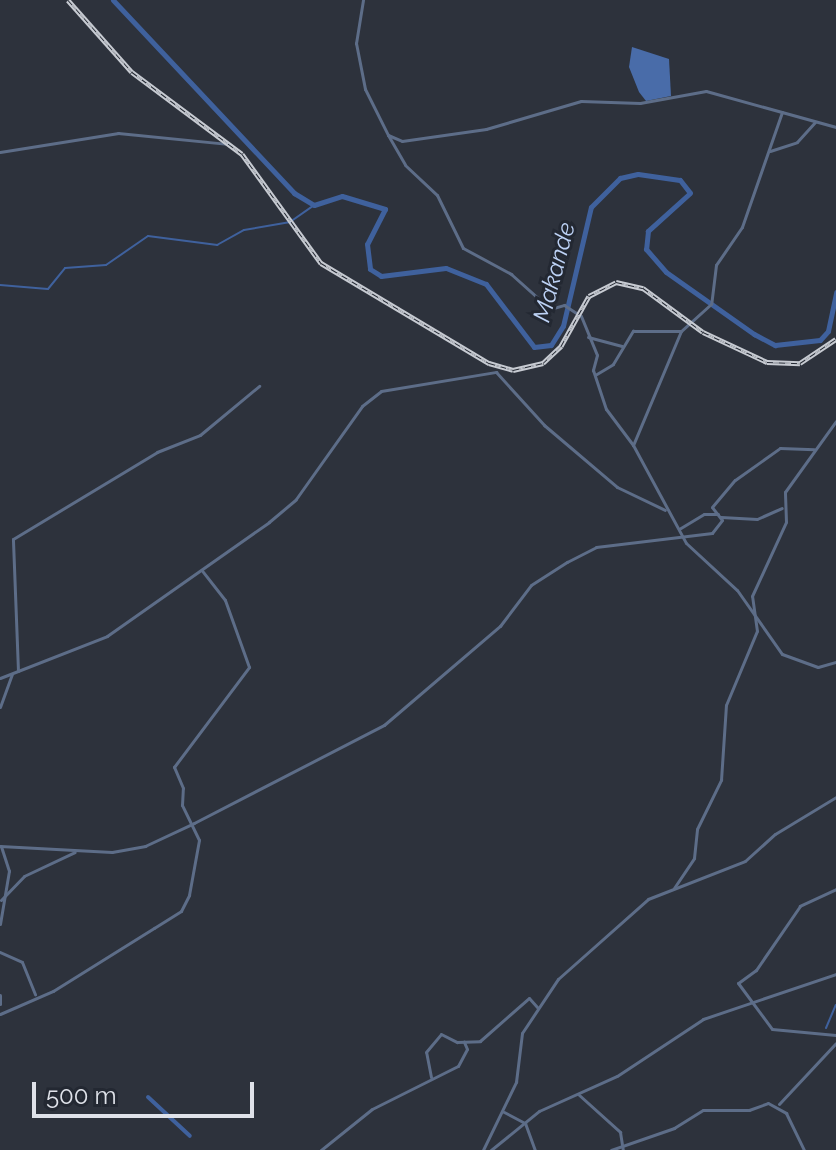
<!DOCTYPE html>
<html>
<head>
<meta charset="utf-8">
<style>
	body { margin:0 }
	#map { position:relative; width:836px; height:1150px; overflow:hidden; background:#2d323c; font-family:Raleway,sans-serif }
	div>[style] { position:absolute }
	.forest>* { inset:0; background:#496ca9 }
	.stream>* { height:2px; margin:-1px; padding:0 1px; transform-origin:1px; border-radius:1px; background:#3f619d }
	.canal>* { height:4px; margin:-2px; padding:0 2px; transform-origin:2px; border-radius:2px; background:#3f619d }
	.river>* { height:5px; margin:-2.5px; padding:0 2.5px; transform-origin:2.5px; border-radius:2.5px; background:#3f619d }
	.street>* { height:3px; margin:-1.5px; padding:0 1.5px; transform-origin:1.5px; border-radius:1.5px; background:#5d6d88 }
	.rail>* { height:5px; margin-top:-2.5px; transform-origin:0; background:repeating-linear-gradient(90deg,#232832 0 6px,#c7cbd2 0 12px); box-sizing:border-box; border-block:2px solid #c7cbd2 }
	span { translate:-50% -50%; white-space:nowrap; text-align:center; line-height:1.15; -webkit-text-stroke:6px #232832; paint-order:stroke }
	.water-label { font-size:24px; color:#bdd2f5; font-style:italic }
	.scale { position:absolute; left:32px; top:1082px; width:222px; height:36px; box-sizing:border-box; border:4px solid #dfe2e9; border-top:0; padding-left:10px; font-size:24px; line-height:28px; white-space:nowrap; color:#dfe2e9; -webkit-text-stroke:6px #232832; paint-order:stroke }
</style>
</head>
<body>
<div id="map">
	<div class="forest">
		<div style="clip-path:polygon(632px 47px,669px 59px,671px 96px,646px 101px,639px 92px,629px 67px)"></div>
	</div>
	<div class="stream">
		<div style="left:0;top:285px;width:48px;rotate:4.8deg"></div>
		<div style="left:48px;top:289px;width:27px;rotate:-51deg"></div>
		<div style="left:65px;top:268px;width:41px;rotate:-4.2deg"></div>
		<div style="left:106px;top:265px;width:51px;rotate:-34.6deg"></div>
		<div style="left:148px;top:236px;width:70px;rotate:7.4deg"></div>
		<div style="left:217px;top:245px;width:31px;rotate:-29deg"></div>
		<div style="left:244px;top:230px;width:47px;rotate:-9.9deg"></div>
		<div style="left:290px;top:222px;width:29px;rotate:-35deg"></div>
		<div style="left:826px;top:1028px;width:25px;rotate:-67deg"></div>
	</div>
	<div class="canal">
		<div style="left:148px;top:1097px;width:57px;rotate:42.9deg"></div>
	</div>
	<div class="river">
		<div style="left:113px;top:0;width:265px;rotate:46.8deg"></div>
		<div style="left:294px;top:193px;width:23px;rotate:31deg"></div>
		<div style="left:314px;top:205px;width:29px;rotate:-18deg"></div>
		<div style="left:342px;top:196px;width:45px;rotate:16.8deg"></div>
		<div style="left:385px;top:209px;width:39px;rotate:117deg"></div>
		<div style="left:367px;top:244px;width:25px;rotate:83deg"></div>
		<div style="left:370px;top:269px;width:13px;rotate:32deg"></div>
		<div style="left:381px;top:276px;width:65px;rotate:-7deg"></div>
		<div style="left:446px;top:268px;width:43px;rotate:21.8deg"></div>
		<div style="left:486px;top:284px;width:79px;rotate:52.7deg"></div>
		<div style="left:534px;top:347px;width:17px;rotate:-7deg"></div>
		<div style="left:551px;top:345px;width:22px;rotate:-58deg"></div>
		<div style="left:563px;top:326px;width:122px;rotate:-76.8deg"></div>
		<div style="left:591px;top:207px;width:41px;rotate:-45deg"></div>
		<div style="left:620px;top:178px;width:18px;rotate:-13deg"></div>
		<div style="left:638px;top:174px;width:42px;rotate:8.1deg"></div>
		<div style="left:680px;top:180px;width:16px;rotate:52deg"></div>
		<div style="left:690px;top:193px;width:57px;rotate:137.9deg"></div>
		<div style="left:648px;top:231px;width:18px;rotate:96deg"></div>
		<div style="left:646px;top:249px;width:30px;rotate:49deg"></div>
		<div style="left:666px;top:272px;width:108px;rotate:35.2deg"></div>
		<div style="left:754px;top:334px;width:24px;rotate:28deg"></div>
		<div style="left:775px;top:345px;width:45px;rotate:-6.3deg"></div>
		<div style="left:820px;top:340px;width:12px;rotate:-48deg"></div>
		<div style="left:828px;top:331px;width:40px;rotate:-78deg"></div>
	</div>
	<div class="street">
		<div style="left:363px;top:0;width:44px;rotate:99.2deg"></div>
		<div style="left:356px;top:43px;width:47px;rotate:78.9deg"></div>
		<div style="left:365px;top:89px;width:51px;rotate:63.4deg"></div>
		<div style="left:388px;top:135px;width:15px;rotate:23deg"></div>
		<div style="left:402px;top:141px;width:85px;rotate:-8.1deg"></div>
		<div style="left:486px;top:129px;width:99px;rotate:-16.4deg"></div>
		<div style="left:581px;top:101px;width:59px;rotate:1.9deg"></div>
		<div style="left:640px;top:103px;width:67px;rotate:-10.3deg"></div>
		<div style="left:706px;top:91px;width:135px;rotate:15.5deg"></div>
		<div style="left:782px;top:112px;width:122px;rotate:109.2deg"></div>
		<div style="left:742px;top:227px;width:46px;rotate:124.4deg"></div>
		<div style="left:716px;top:265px;width:39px;rotate:97deg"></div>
		<div style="left:711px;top:304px;width:40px;rotate:138deg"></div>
		<div style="left:681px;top:331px;width:124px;rotate:112.8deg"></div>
		<div style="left:633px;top:445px;width:111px;rotate:61.6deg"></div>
		<div style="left:686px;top:543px;width:69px;rotate:42.7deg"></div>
		<div style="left:737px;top:590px;width:78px;rotate:54.9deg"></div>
		<div style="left:782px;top:654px;width:38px;rotate:20deg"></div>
		<div style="left:818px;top:667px;width:19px;rotate:-16deg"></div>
		<div style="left:388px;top:135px;width:34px;rotate:60deg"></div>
		<div style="left:405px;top:165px;width:44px;rotate:43.2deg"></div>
		<div style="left:437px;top:195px;width:59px;rotate:63.9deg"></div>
		<div style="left:463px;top:248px;width:55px;rotate:28.4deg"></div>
		<div style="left:511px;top:274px;width:52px;rotate:41.9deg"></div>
		<div style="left:550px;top:309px;width:15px;rotate:-16deg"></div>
		<div style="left:564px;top:305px;width:20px;rotate:33deg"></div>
		<div style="left:581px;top:316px;width:42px;rotate:67.7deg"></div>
		<div style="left:597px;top:355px;width:16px;rotate:105deg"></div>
		<div style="left:593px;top:370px;width:41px;rotate:71.6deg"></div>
		<div style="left:606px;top:409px;width:45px;rotate:53.1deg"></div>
		<div style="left:770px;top:151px;width:28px;rotate:-18deg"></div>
		<div style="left:797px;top:142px;width:27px;rotate:-48deg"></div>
		<div style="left:0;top:152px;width:120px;rotate:-9.1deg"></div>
		<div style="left:118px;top:133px;width:112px;rotate:5.7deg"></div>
		<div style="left:588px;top:337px;width:35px;rotate:15deg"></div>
		<div style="left:595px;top:375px;width:21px;rotate:-31deg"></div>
		<div style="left:613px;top:364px;width:39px;rotate:-59deg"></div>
		<div style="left:633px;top:331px;width:48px"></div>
		<div style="left:721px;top:517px;width:36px;rotate:3deg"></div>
		<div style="left:757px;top:519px;width:27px;rotate:-24deg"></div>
		<div style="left:679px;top:529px;width:29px;rotate:-31deg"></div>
		<div style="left:704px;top:514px;width:14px"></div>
		<div style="left:18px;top:671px;width:132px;rotate:-92.2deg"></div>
		<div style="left:13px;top:539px;width:168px;rotate:-31.1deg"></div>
		<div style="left:157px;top:452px;width:46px;rotate:-21.6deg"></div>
		<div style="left:200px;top:435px;width:77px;rotate:-39.7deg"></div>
		<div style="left:0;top:678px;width:115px;rotate:-21.4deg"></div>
		<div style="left:107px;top:636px;width:198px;rotate:-35.1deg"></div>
		<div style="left:269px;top:522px;width:35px;rotate:-40deg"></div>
		<div style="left:296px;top:499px;width:114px;rotate:-54.6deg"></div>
		<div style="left:362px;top:406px;width:24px;rotate:-38deg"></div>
		<div style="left:381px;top:391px;width:117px;rotate:-9.4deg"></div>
		<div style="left:496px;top:372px;width:72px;rotate:47.8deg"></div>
		<div style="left:544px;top:425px;width:96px;rotate:40.3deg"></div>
		<div style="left:617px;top:487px;width:53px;rotate:25.6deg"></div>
		<div style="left:0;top:707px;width:35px;rotate:-70deg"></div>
		<div style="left:0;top:846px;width:112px;rotate:3.1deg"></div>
		<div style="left:112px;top:852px;width:34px;rotate:-10deg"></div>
		<div style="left:145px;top:846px;width:54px;rotate:-25.1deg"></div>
		<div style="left:194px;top:823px;width:214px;rotate:-27.3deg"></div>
		<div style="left:384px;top:725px;width:153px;rotate:-40.5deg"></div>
		<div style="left:500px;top:626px;width:51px;rotate:-52.9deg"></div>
		<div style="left:531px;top:585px;width:43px;rotate:-32.6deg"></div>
		<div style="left:567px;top:562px;width:33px;rotate:-27deg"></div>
		<div style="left:596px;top:547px;width:117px;rotate:-6.9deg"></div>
		<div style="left:712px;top:533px;width:16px;rotate:-52deg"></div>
		<div style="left:722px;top:520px;width:16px;rotate:-128deg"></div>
		<div style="left:712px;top:507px;width:35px;rotate:-50deg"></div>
		<div style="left:735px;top:480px;width:55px;rotate:-35.4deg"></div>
		<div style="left:780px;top:448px;width:34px;rotate:2deg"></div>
		<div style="left:674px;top:888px;width:36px;rotate:-56deg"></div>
		<div style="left:694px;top:858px;width:29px;rotate:-84deg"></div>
		<div style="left:697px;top:829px;width:55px;rotate:-63.9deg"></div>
		<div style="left:721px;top:780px;width:75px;rotate:-86.2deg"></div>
		<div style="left:726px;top:705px;width:80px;rotate:-67.3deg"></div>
		<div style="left:757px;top:631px;width:35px;rotate:-98deg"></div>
		<div style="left:752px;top:596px;width:81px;rotate:-65.3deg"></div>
		<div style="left:786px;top:522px;width:30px;rotate:-92deg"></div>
		<div style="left:785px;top:492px;width:87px;rotate:-54.3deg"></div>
		<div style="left:836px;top:889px;width:40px;rotate:155deg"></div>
		<div style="left:800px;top:906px;width:78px;rotate:124.5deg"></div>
		<div style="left:756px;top:970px;width:22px;rotate:144deg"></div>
		<div style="left:738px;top:983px;width:57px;rotate:53.5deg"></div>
		<div style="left:772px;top:1029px;width:64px;rotate:5.4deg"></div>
		<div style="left:1px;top:900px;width:33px;rotate:-46deg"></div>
		<div style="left:24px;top:876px;width:56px;rotate:-25.2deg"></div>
		<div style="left:0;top:924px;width:54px;rotate:-80.4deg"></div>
		<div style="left:9px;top:871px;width:26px;rotate:-108deg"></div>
		<div style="left:0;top:952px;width:24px;rotate:24deg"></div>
		<div style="left:22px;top:962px;width:35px;rotate:68deg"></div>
		<div style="left:0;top:995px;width:9px;rotate:90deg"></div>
		<div style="left:0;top:1014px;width:58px;rotate:-23.5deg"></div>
		<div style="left:53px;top:991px;width:119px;rotate:-32deg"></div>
		<div style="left:154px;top:928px;width:32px;rotate:-32deg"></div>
		<div style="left:181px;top:911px;width:18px;rotate:-63deg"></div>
		<div style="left:189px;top:895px;width:56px;rotate:-79.7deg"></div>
		<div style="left:199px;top:840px;width:39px;rotate:-116deg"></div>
		<div style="left:182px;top:805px;width:17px;rotate:-87deg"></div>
		<div style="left:183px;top:788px;width:23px;rotate:-113deg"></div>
		<div style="left:174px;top:767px;width:125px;rotate:-53.1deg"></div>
		<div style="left:249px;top:667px;width:71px;rotate:-109.7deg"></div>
		<div style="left:225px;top:600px;width:37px;rotate:-128deg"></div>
		<div style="left:431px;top:1077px;width:25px;rotate:-101deg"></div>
		<div style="left:426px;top:1052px;width:23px;rotate:-50deg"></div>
		<div style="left:441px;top:1034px;width:18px;rotate:27deg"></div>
		<div style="left:457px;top:1042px;width:23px;rotate:-2deg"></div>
		<div style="left:480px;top:1041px;width:65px;rotate:-41.3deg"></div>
		<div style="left:529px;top:998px;width:13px;rotate:48deg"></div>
		<div style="left:578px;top:1094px;width:57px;rotate:42.1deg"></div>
		<div style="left:620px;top:1132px;width:18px;rotate:81deg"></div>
		<div style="left:779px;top:1104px;width:83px;rotate:-46.9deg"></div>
		<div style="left:504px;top:1112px;width:24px;rotate:28deg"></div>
		<div style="left:525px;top:1123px;width:29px;rotate:70deg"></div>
		<div style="left:321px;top:1150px;width:65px;rotate:-38.8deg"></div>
		<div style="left:372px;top:1109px;width:96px;rotate:-26.6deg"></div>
		<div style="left:458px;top:1066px;width:19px;rotate:-62deg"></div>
		<div style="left:467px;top:1049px;width:8px;rotate:-113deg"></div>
		<div style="left:483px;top:1150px;width:76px;rotate:-64.1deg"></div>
		<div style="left:516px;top:1082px;width:49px;rotate:-83deg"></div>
		<div style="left:522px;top:1033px;width:65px;rotate:-56.3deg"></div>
		<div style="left:558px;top:979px;width:120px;rotate:-41.6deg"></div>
		<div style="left:648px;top:899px;width:104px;rotate:-21.4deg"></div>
		<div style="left:745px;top:861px;width:40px;rotate:-42deg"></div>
		<div style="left:775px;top:834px;width:71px;rotate:-31.2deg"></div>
		<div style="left:491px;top:1150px;width:62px;rotate:-39.1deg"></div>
		<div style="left:539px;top:1111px;width:85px;rotate:-24.2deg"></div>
		<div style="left:617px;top:1076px;width:103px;rotate:-33.5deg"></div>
		<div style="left:703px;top:1019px;width:140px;rotate:-18.7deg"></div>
		<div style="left:611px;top:1150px;width:67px;rotate:-19.2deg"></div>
		<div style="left:674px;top:1128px;width:34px;rotate:-32deg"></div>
		<div style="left:703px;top:1110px;width:46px"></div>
		<div style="left:749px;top:1110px;width:20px;rotate:-20deg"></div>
		<div style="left:768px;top:1103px;width:21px;rotate:29deg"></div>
		<div style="left:786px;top:1113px;width:41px;rotate:64.1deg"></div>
	</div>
	<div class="rail">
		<div style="left:68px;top:0;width:96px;rotate:48.4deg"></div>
		<div style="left:132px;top:72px;width:137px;rotate:36.7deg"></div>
		<div style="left:242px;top:154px;width:135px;rotate:54.1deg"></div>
		<div style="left:321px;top:263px;width:196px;rotate:30.8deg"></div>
		<div style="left:489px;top:363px;width:25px;rotate:16deg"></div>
		<div style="left:513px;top:370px;width:31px;rotate:-13deg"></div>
		<div style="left:543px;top:363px;width:25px;rotate:-43deg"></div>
		<div style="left:561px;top:346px;width:57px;rotate:-60.8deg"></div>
		<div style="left:589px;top:296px;width:30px;rotate:-27deg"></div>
		<div style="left:616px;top:282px;width:28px;rotate:13deg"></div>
		<div style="left:643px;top:288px;width:74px;rotate:36.3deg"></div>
		<div style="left:703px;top:332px;width:71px;rotate:25.1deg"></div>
		<div style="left:767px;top:362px;width:33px;rotate:2deg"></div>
		<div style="left:800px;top:363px;width:43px;rotate:-33.7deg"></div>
	</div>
	<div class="water-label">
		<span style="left:554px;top:272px;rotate:-75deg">Makande</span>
	</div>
	<div class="scale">500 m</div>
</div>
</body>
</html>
